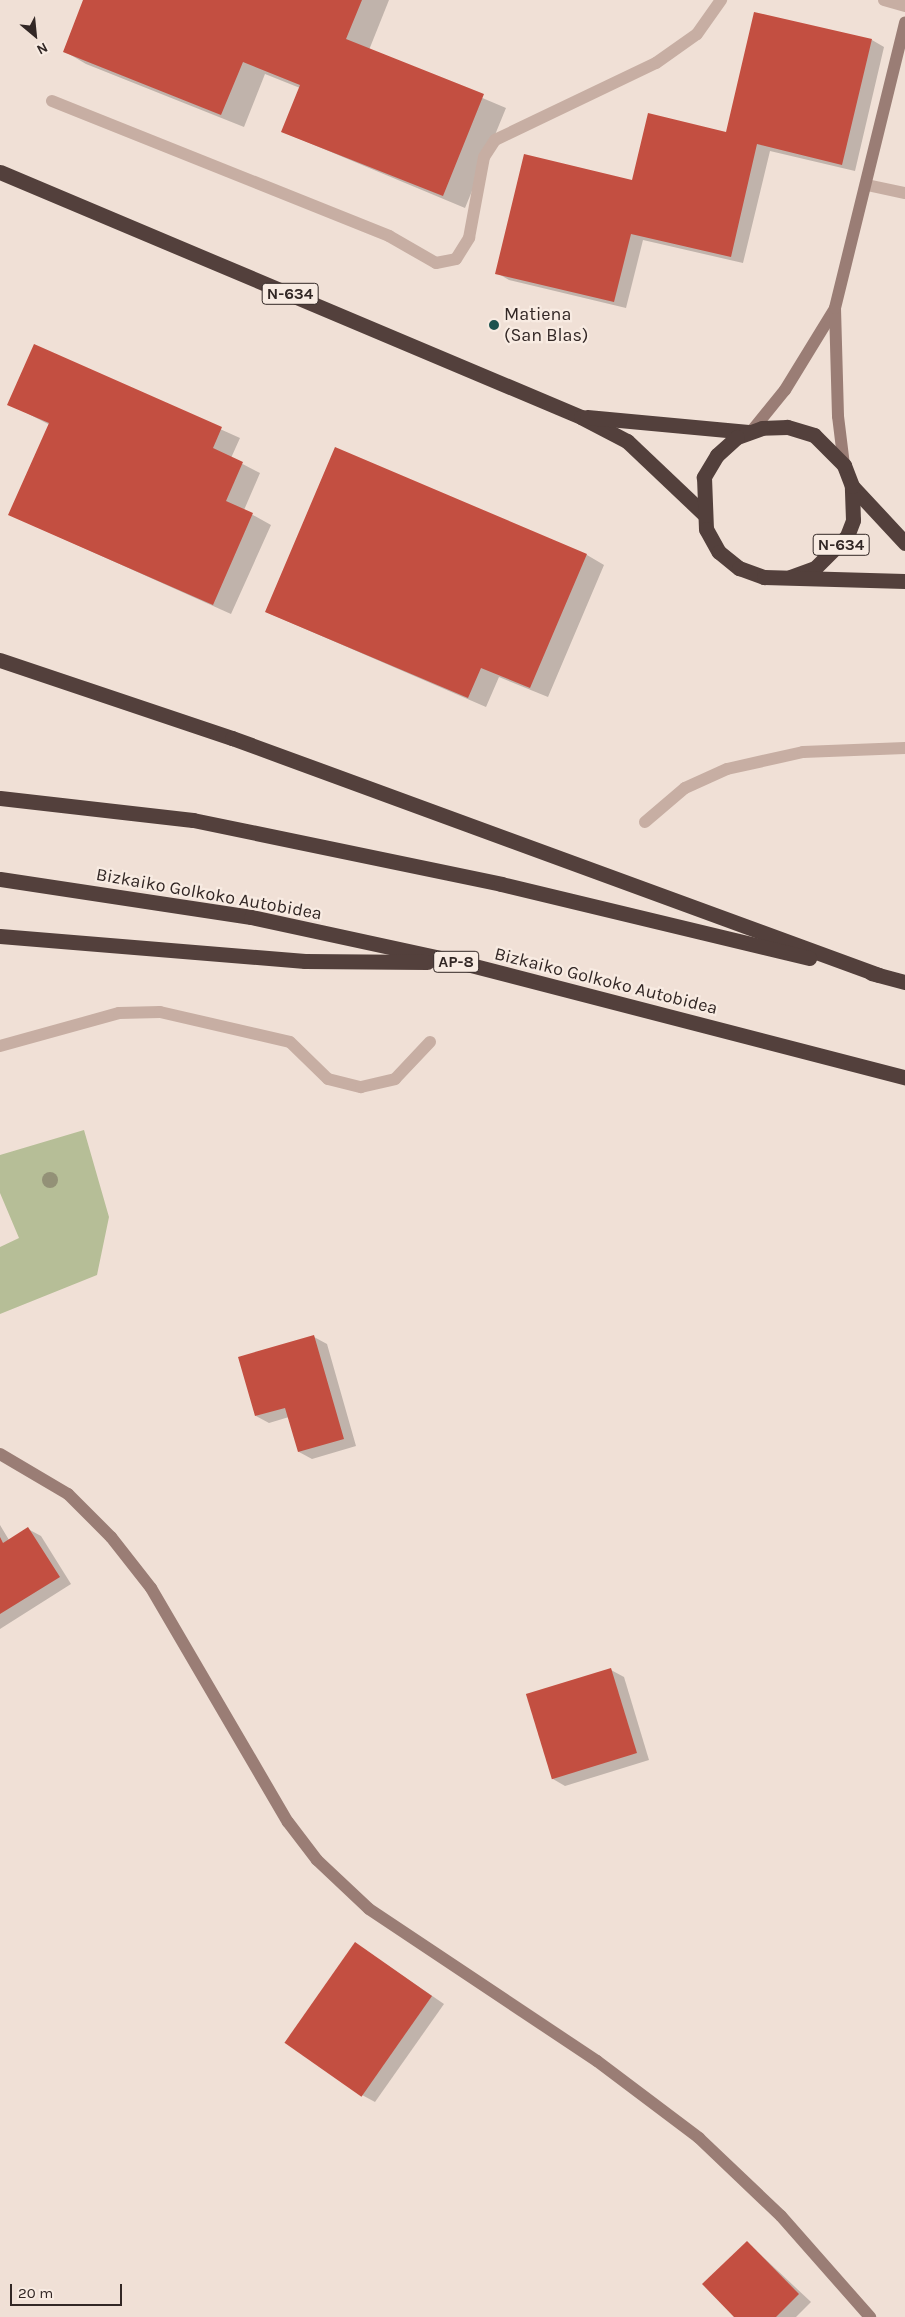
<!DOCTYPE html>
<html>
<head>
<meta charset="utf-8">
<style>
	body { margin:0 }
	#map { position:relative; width:905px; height:2317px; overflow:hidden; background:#f0e0d6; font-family:Karla,sans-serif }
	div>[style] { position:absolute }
	.green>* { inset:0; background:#b6be97 }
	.shadow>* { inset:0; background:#0003 }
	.building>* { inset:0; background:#c34f41; transform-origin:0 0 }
	.lane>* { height:12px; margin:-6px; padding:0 6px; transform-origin:6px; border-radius:6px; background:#c7aea3 }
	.street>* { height:12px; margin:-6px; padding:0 6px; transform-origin:6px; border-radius:6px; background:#c7aea3 }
	.secondary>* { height:12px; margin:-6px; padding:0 6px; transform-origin:6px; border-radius:6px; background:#9a7d75 }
	.highway>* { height:15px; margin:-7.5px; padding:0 7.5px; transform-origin:7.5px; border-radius:7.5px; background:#53403c }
	.trees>* { width:16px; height:16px; margin:-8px; border-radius:50%; background:#939177 }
	.dots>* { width:14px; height:14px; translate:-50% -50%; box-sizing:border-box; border:2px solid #f8ebe2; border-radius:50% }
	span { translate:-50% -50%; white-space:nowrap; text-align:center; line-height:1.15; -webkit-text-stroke:4.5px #f8ebe2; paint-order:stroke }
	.shield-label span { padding:1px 4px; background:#f8ebe2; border:1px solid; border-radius:4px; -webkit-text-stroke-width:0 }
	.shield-label { font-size:16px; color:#322725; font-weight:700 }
	.poi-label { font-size:18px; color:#322725 }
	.left { translate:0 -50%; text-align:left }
	.street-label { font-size:18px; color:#322725 }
	.north { position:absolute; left:10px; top:10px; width:50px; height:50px; -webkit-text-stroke:4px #f8ebe2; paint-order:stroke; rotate:152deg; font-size:14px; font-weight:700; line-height:20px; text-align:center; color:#322725 }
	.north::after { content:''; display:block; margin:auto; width:18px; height:22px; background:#322725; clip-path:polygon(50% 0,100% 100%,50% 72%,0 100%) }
	.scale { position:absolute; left:10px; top:2284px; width:112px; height:22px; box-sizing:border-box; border:2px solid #322725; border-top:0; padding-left:6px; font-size:15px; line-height:18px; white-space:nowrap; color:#322725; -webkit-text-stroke:4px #f8ebe2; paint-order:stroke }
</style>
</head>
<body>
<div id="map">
	<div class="green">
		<div style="clip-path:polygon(84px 1130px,109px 1217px,97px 1275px,0 1314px,0 1247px,19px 1238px,0 1193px,0 1155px)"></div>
	</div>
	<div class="shadow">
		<div style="clip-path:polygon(85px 0,389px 0,369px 50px,506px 108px,465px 208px,283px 132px,300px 88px,265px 74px,244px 127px,86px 64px,64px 51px)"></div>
		<div style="clip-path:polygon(872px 40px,884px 47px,855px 171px,770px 151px,743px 263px,643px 240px,626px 308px,509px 280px,497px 273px,633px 181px,727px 133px)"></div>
		<div style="clip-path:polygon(35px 346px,240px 438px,231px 458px,260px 473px,244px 510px,271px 525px,231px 614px,10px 515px,50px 425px,9px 404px)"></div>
		<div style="clip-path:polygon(587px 555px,604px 565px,548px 697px,499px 677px,486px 707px,266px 612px)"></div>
		<div style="clip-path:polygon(314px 1337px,327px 1344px,356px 1446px,312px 1459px,299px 1452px,289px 1417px,269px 1423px,256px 1416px)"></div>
		<div style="clip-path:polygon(0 1525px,9px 1540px,28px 1529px,41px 1536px,71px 1584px,0 1629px)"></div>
		<div style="clip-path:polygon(611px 1670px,624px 1677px,649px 1760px,565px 1786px,553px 1779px)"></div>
		<div style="clip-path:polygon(355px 1943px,444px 2004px,375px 2102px,362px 2095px)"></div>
		<div style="clip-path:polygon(747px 2242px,811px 2302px,796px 2317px,736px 2317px)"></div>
	</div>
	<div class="building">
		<div style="clip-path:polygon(83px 0,362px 0,346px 39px,484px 94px,443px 196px,281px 132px,300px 85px,243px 62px,221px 115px,63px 52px)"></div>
		<div style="clip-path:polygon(754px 12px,872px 39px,842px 165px,757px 144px,731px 257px,631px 234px,614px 302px,495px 274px,524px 154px,632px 180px,648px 113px,726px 132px)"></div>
		<div style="clip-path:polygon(34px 344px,222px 427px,213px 448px,243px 462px,226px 501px,253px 513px,213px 605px,8px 515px,49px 423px,7px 405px)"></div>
		<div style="clip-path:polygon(335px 447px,587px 554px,530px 688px,481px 668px,468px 698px,265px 612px)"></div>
		<div style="clip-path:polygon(314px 1335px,344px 1439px,298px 1452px,285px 1408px,255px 1416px,238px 1357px)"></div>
		<div style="clip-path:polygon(28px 1527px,60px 1577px,0 1614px,0 1537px,3px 1543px)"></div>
		<div style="left:611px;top:1668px;width:89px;height:89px;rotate:73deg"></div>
		<div style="left:355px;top:1942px;width:94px;height:123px;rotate:35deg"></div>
		<div style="clip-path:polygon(747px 2241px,799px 2294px,776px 2317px,734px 2317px,702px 2284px)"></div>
	</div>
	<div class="lane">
		<div style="left:867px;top:185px;width:39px;rotate:12deg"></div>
		<div style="left:645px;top:822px;width:52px;rotate:-40.4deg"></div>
		<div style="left:685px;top:788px;width:46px;rotate:-24.3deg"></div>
		<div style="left:727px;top:769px;width:78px;rotate:-12.6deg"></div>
		<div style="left:803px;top:752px;width:102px;rotate:-2.2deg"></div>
		<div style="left:0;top:1046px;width:123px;rotate:-15.5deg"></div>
		<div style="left:119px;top:1013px;width:41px;rotate:-1.4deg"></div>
		<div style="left:160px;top:1012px;width:133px;rotate:13deg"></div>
		<div style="left:290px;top:1042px;width:53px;rotate:44.2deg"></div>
		<div style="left:328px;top:1079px;width:34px;rotate:14deg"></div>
		<div style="left:361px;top:1087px;width:35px;rotate:-13deg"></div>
		<div style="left:395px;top:1079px;width:51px;rotate:-46.6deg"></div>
	</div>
	<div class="street">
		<div style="left:884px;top:0;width:22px;rotate:16deg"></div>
		<div style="left:52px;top:101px;width:363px;rotate:21.8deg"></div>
		<div style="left:389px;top:236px;width:54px;rotate:29.9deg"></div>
		<div style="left:436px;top:263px;width:20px;rotate:-11deg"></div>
		<div style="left:456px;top:259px;width:25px;rotate:-58deg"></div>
		<div style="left:469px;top:238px;width:82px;rotate:-79.5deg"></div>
		<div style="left:484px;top:157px;width:20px;rotate:-57deg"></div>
		<div style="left:495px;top:140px;width:178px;rotate:-25.6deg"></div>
		<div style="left:656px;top:63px;width:50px;rotate:-35.3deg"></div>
		<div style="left:697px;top:34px;width:42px;rotate:-54.8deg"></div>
	</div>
	<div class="secondary">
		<div style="left:750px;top:433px;width:55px;rotate:-50.9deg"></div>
		<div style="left:785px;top:390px;width:94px;rotate:-58.5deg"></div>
		<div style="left:844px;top:465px;width:49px;rotate:-97deg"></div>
		<div style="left:838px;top:416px;width:108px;rotate:-91.6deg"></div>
		<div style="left:835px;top:308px;width:294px;rotate:-76.2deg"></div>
		<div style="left:0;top:1454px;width:79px;rotate:30.5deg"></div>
		<div style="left:68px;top:1494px;width:61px;rotate:45deg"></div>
		<div style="left:111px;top:1537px;width:65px;rotate:51.9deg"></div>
		<div style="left:151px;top:1588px;width:271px;rotate:59.7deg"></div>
		<div style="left:288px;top:1822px;width:48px;rotate:52.7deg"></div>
		<div style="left:317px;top:1860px;width:71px;rotate:43.3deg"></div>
		<div style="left:369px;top:1909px;width:274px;rotate:33.7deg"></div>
		<div style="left:597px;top:2061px;width:128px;rotate:37deg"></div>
		<div style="left:699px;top:2138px;width:113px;rotate:43.6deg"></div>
		<div style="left:781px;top:2216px;width:135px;rotate:48.6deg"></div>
	</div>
	<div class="highway">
		<div style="left:0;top:172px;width:631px;rotate:22.86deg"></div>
		<div style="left:581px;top:417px;width:52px;rotate:27.6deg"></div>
		<div style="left:627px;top:441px;width:105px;rotate:43.5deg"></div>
		<div style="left:587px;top:417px;width:162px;rotate:5.3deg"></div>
		<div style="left:852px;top:486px;width:78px;rotate:47.1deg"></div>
		<div style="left:790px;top:577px;width:27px;rotate:-20deg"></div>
		<div style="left:815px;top:568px;width:45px;rotate:-45deg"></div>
		<div style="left:847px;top:536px;width:17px;rotate:-69deg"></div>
		<div style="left:853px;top:520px;width:34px;rotate:-92deg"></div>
		<div style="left:852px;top:486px;width:22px;rotate:-111deg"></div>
		<div style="left:844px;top:465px;width:42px;rotate:-135deg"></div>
		<div style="left:814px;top:435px;width:28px;rotate:-163deg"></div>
		<div style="left:787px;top:427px;width:25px;rotate:178deg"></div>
		<div style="left:762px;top:428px;width:27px;rotate:160deg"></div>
		<div style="left:737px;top:437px;width:27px;rotate:138deg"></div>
		<div style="left:717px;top:455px;width:26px;rotate:121deg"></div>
		<div style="left:704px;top:477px;width:52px;rotate:87.8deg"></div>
		<div style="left:706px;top:529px;width:26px;rotate:61deg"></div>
		<div style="left:719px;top:552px;width:26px;rotate:39deg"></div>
		<div style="left:739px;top:568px;width:27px;rotate:20deg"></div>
		<div style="left:764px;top:577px;width:141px;rotate:1.6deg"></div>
		<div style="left:0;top:660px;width:245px;rotate:18.6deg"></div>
		<div style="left:232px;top:738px;width:689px;rotate:20.12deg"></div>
		<div style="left:0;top:798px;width:194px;rotate:6.5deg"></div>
		<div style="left:193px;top:820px;width:315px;rotate:11.7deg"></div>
		<div style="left:501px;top:884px;width:317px;rotate:13.5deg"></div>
		<div style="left:0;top:879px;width:254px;rotate:8.6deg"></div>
		<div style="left:251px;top:917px;width:213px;rotate:12.2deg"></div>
		<div style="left:459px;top:962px;width:461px;rotate:14.5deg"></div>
		<div style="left:0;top:936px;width:306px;rotate:4.7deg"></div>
		<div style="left:305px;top:961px;width:122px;rotate:0.5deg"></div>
		<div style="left:871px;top:973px;width:35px;rotate:15deg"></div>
	</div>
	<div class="trees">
		<div style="left:50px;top:1180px"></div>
	</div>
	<div class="dots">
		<div style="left:494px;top:325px;background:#1c524e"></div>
	</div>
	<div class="shield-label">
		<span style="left:290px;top:294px">N-634</span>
		<span style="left:841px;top:545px">N-634</span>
		<span style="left:456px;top:962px">AP-8</span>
	</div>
	<div class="poi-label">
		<span class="left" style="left:504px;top:325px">Matiena<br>(San Blas)</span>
	</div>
	<div class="street-label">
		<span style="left:209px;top:894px;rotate:10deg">Bizkaiko Golkoko Autobidea</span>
		<span style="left:606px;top:981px;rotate:14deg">Bizkaiko Golkoko Autobidea</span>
	</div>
	<div class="north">N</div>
	<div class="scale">20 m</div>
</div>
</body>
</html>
